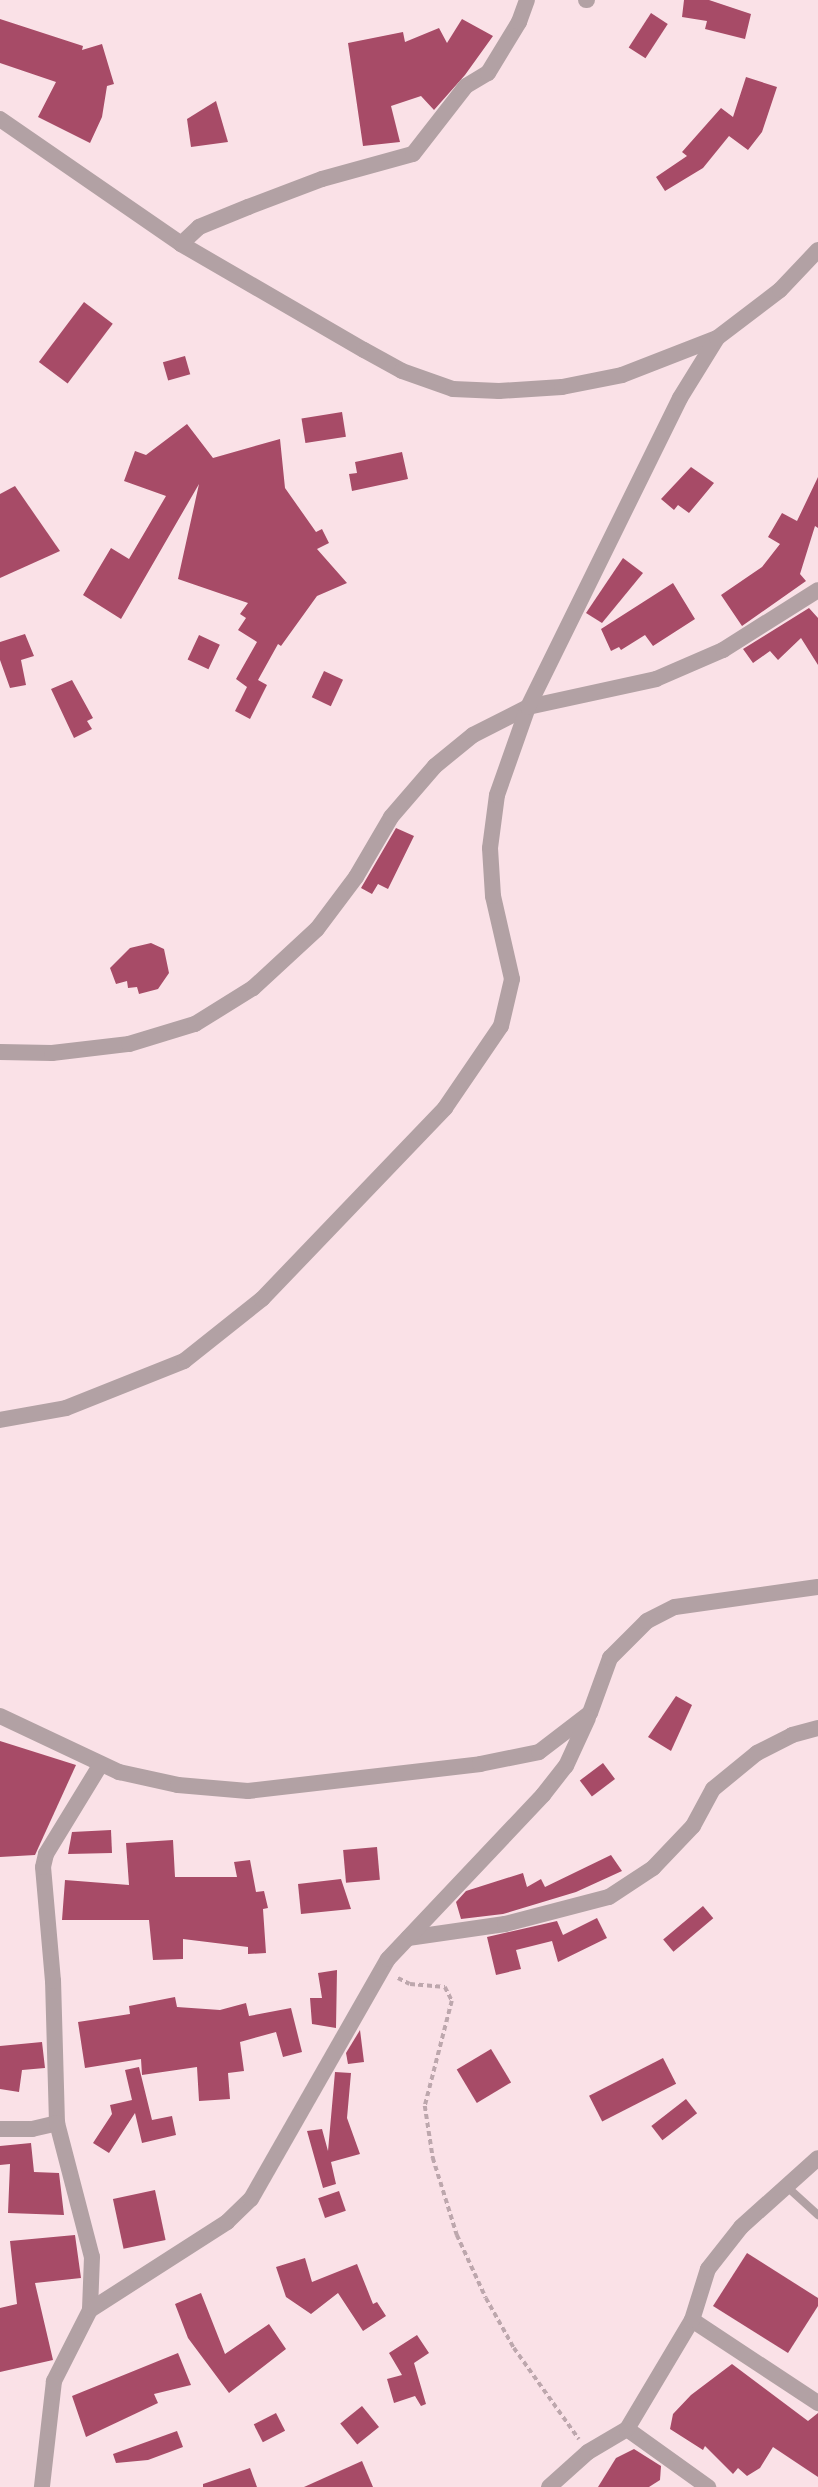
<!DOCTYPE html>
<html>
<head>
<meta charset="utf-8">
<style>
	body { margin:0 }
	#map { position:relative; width:818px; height:2487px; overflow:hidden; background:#fae1e7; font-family:Raleway,sans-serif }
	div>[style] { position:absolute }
	.building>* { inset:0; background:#a74b67; transform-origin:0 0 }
	.path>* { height:3.5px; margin-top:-1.75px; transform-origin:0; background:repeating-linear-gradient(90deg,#bda7ad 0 5px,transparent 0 8.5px) }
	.lane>* { height:8px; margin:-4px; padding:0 4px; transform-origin:4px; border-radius:4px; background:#b2a1a4 }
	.street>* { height:16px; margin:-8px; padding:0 8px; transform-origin:8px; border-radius:8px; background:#b2a1a4 }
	span { translate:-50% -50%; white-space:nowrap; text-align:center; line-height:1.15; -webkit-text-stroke:7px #fff; paint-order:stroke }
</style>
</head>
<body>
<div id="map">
	<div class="building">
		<div style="clip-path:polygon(684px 0,709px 0,751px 14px,745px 39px,705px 29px,707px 21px,682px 17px)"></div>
		<div style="left:651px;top:13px;width:20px;height:41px;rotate:33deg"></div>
		<div style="clip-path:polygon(0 19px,83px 46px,82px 50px,102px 44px,114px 84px,107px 86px,102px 117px,90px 143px,38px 117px,56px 82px,0 63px)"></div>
		<div style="clip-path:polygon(462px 19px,493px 36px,465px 75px,434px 110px,421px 96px,391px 106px,400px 142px,363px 146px,348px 43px,403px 32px,405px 42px,439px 28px,447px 43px)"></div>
		<div style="clip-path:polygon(746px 77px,777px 87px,762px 132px,748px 150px,729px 136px,703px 168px,665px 191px,656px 177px,687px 156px,682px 152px,721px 108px,733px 117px)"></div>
		<div style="clip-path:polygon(216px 101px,228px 142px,191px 147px,187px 119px)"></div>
		<div style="left:84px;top:302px;width:36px;height:75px;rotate:37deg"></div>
		<div style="left:185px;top:356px;width:19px;height:23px;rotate:74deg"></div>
		<div style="left:342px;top:412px;width:25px;height:41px;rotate:81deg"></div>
		<div style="clip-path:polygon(187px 424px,213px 458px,280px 439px,285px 488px,316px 532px,322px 529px,329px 543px,317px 549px,347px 583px,317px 596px,281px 646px,278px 644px,258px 680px,267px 685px,250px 719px,235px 711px,247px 687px,236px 679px,257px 642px,238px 630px,246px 618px,240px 614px,248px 603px,178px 579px,199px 484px,121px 619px,83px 595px,111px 548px,129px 559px,166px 496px,124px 481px,135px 451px,146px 455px)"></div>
		<div style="clip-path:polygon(402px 452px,408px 479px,352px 491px,349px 474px,357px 473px,355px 462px)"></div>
		<div style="clip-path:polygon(691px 467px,714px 483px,689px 513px,678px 505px,674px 510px,661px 499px)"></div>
		<div style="clip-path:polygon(818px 477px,818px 528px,815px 526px,800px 574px,806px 581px,742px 626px,721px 595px,762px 567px,780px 544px,768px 537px,782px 513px,797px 521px)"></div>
		<div style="clip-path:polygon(15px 486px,60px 551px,0 578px,0 494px)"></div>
		<div style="clip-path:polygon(623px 558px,643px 573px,602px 623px,586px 613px)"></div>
		<div style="clip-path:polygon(673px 583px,695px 619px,653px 646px,645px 635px,621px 650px,619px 647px,611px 651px,601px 629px)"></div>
		<div style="clip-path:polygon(809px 608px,818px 618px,818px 665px,801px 638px,778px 660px,770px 651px,753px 663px,743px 649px)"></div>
		<div style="clip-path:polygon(25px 634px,34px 656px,21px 660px,26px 685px,10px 688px,0 660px,0 642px)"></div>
		<div style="left:199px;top:635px;width:23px;height:27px;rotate:25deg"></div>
		<div style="left:324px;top:671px;width:21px;height:29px;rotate:25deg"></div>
		<div style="clip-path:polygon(72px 680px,93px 718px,87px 721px,92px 729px,74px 738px,51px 689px)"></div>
		<div style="clip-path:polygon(396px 828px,414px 836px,388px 889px,378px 884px,372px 894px,361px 888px)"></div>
		<div style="clip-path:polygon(151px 943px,164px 949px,169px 973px,158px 989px,139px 994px,137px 987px,128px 988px,127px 981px,116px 984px,110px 968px,130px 948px)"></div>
		<div style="clip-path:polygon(676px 1696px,692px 1705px,671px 1751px,648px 1737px)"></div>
		<div style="clip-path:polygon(0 1741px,76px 1765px,35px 1855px,0 1857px)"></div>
		<div style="left:603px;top:1763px;width:20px;height:29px;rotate:53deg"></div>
		<div style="clip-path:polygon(111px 1830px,112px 1853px,68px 1854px,72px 1832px)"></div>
		<div style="clip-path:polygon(173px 1840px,175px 1877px,237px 1877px,234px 1862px,250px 1860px,256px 1892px,264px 1891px,268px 1908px,263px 1909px,266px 1953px,248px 1954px,248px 1947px,183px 1939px,183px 1959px,153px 1960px,149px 1920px,62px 1920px,65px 1880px,129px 1885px,126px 1843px)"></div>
		<div style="left:377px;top:1847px;width:33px;height:34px;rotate:85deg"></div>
		<div style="clip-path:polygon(611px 1855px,622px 1871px,576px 1892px,503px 1914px,461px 1919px,456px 1902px,466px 1891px,523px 1873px,527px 1887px,541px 1879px,545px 1887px)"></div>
		<div style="clip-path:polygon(341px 1879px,351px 1909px,301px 1914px,298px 1884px)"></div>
		<div style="left:703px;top:1906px;width:16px;height:52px;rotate:50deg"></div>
		<div style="clip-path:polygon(597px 1918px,607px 1938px,558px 1962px,552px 1941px,516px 1950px,521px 1969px,496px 1975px,487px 1937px,557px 1921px,563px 1935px)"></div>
		<div style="clip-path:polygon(337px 1970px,336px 2028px,312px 2024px,310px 1998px,322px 1998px,318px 1973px)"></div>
		<div style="clip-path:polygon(175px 1997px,177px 2007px,220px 2010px,246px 2003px,249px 2016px,291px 2008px,302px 2052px,283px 2057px,276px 2032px,240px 2042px,244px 2071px,228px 2073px,230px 2099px,199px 2101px,197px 2067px,142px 2075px,141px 2059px,85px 2068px,78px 2022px,130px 2014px,129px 2006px)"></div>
		<div style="clip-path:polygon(360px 2030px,364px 2062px,348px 2064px,346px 2053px)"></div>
		<div style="clip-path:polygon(42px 2042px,45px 2068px,22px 2070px,19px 2092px,0 2089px,0 2046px)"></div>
		<div style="left:491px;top:2049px;width:39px;height:40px;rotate:59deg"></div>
		<div style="left:663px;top:2058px;width:29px;height:83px;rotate:63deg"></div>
		<div style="clip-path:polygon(139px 2067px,152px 2120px,172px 2116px,176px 2135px,142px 2143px,135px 2113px,109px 2153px,93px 2143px,112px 2114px,110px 2105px,132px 2100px,125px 2070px)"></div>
		<div style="clip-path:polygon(335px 2072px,351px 2073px,347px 2118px,360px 2154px,331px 2162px,336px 2184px,323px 2188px,307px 2131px,322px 2129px,328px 2151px)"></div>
		<div style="left:686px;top:2099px;width:18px;height:44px;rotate:52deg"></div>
		<div style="clip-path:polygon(31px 2143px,34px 2172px,59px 2173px,64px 2215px,8px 2213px,10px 2164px,0 2165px,0 2146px)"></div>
		<div style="left:155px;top:2190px;width:51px;height:43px;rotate:78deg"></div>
		<div style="left:339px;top:2191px;width:21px;height:22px;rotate:71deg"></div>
		<div style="clip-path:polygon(75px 2235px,81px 2278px,35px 2283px,53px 2360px,0 2372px,0 2308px,17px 2304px,10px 2241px)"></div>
		<div style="clip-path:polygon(747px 2253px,818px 2298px,818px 2306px,788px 2353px,713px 2306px)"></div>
		<div style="clip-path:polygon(305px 2258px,312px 2282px,357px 2264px,373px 2304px,377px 2302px,386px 2316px,363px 2331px,338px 2293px,311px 2314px,286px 2297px,276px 2267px)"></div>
		<div style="clip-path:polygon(201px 2293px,225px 2354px,269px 2324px,286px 2349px,229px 2393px,188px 2338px,175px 2304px)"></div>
		<div style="clip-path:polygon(417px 2335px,429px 2353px,414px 2363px,426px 2404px,421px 2406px,415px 2396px,394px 2403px,387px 2379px,402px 2375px,389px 2353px)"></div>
		<div style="clip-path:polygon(178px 2353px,191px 2385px,154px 2394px,158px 2403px,86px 2437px,72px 2396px)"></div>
		<div style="clip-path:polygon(732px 2364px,808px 2421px,818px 2413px,818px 2477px,773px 2447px,760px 2468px,747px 2476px,738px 2468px,733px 2474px,705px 2446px,703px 2450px,670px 2429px,673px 2414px,691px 2395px)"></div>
		<div style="left:362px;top:2406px;width:27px;height:28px;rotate:51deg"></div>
		<div style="left:276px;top:2413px;width:20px;height:25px;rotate:63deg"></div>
		<div style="clip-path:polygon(177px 2431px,183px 2447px,148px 2460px,116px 2463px,113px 2454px)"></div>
		<div style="clip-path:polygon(634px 2449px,661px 2466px,660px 2480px,649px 2487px,598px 2487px,616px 2458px)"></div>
		<div style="clip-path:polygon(362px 2461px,373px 2487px,304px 2487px)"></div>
		<div style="clip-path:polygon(250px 2468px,257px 2487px,203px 2487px,203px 2484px)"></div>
	</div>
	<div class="path">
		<div style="left:398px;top:1978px;width:13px;rotate:27deg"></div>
		<div style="left:410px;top:1984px;width:35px;rotate:5deg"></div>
		<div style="left:445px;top:1987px;width:16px;rotate:63deg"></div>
		<div style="left:452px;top:2001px;width:108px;rotate:104.4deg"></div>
		<div style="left:425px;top:2106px;width:53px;rotate:81.3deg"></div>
		<div style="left:433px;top:2158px;width:81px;rotate:72.7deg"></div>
		<div style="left:457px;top:2235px;width:69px;rotate:65.3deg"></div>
		<div style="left:486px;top:2298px;width:57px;rotate:60.8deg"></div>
		<div style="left:514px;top:2348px;width:112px;rotate:54.5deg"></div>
	</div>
	<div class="lane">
		<div style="left:785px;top:2185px;width:45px;rotate:42.3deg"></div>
	</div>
	<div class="street">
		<div style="left:586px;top:0;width:1px"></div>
		<div style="left:0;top:119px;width:220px;rotate:34.6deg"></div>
		<div style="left:181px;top:244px;width:211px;rotate:30.1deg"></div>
		<div style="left:364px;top:350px;width:43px;rotate:28.9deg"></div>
		<div style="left:402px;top:371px;width:54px;rotate:19.4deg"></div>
		<div style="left:453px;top:389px;width:46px;rotate:2.5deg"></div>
		<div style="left:499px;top:391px;width:63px;rotate:-3.6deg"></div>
		<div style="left:562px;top:387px;width:61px;rotate:-11.3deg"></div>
		<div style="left:622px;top:375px;width:102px;rotate:-21.3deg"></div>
		<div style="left:181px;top:244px;width:25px;rotate:-43deg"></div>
		<div style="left:199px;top:227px;width:53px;rotate:-22.2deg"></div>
		<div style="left:248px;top:207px;width:79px;rotate:-20.7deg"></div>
		<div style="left:322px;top:179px;width:94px;rotate:-15.4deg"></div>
		<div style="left:413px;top:154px;width:86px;rotate:-52.1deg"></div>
		<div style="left:466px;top:86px;width:26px;rotate:-31deg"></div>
		<div style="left:488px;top:73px;width:60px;rotate:-58.7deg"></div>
		<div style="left:519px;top:22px;width:23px;rotate:-70deg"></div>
		<div style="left:0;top:1052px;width:52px;rotate:1.1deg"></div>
		<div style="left:52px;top:1053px;width:78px;rotate:-6.7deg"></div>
		<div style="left:129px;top:1044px;width:69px;rotate:-16.9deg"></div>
		<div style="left:195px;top:1024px;width:68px;rotate:-31.8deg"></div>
		<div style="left:253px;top:988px;width:87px;rotate:-42.7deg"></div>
		<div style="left:317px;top:929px;width:65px;rotate:-53.1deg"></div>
		<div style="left:356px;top:877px;width:69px;rotate:-59.7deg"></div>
		<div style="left:391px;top:817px;width:67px;rotate:-49.2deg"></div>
		<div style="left:435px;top:766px;width:49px;rotate:-39.2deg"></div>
		<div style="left:473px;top:735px;width:62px;rotate:-27deg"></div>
		<div style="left:528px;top:707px;width:131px;rotate:-12.3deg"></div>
		<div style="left:656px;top:679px;width:73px;rotate:-23.4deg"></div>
		<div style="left:723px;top:650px;width:112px;rotate:-32.3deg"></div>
		<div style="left:0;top:1420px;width:67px;rotate:-10.3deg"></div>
		<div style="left:66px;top:1408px;width:127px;rotate:-21.7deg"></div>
		<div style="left:184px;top:1361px;width:100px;rotate:-38.5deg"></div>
		<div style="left:262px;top:1299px;width:265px;rotate:-46.2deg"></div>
		<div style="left:445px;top:1108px;width:99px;rotate:-55.7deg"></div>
		<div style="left:501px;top:1026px;width:48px;rotate:-76.8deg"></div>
		<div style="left:512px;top:979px;width:85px;rotate:-102.9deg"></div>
		<div style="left:493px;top:896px;width:48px;rotate:-93.6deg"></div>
		<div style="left:490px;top:848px;width:53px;rotate:-82.5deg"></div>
		<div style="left:497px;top:795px;width:93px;rotate:-70.6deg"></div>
		<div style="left:528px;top:707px;width:344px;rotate:-63.8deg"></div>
		<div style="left:680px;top:398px;width:70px;rotate:-58.3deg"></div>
		<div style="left:717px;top:338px;width:79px;rotate:-37.3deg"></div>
		<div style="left:780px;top:290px;width:55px;rotate:-46.5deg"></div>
		<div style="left:0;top:1716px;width:132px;rotate:25.2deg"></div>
		<div style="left:119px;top:1772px;width:60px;rotate:12.4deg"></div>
		<div style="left:178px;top:1785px;width:70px;rotate:4.9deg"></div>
		<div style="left:248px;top:1791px;width:234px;rotate:-6.6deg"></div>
		<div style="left:480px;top:1764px;width:60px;rotate:-11.5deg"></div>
		<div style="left:539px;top:1752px;width:64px;rotate:-37.4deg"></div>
		<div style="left:590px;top:1713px;width:59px;rotate:-70deg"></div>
		<div style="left:610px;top:1658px;width:52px;rotate:-45deg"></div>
		<div style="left:647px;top:1621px;width:31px;rotate:-27deg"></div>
		<div style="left:675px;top:1607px;width:144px;rotate:-8deg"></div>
		<div style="left:408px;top:1938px;width:98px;rotate:-8.2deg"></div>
		<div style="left:505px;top:1924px;width:107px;rotate:-14.6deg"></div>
		<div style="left:609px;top:1897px;width:53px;rotate:-33.4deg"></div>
		<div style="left:653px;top:1868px;width:58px;rotate:-46.4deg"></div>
		<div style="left:693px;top:1826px;width:42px;rotate:-61.6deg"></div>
		<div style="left:713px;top:1789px;width:57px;rotate:-39.3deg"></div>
		<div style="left:757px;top:1753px;width:39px;rotate:-27deg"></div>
		<div style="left:792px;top:1735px;width:27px;rotate:-15deg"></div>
		<div style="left:57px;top:2123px;width:142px;rotate:-91.6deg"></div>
		<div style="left:53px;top:1981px;width:114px;rotate:-95deg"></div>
		<div style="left:43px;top:1867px;width:13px;rotate:-77deg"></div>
		<div style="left:46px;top:1854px;width:105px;rotate:-58.6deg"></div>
		<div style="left:0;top:2129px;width:32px"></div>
		<div style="left:32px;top:2129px;width:26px;rotate:-13deg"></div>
		<div style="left:57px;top:2123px;width:138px;rotate:75.4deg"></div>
		<div style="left:92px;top:2257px;width:53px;rotate:92.2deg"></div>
		<div style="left:90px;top:2310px;width:80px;rotate:116.9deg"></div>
		<div style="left:54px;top:2381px;width:107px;rotate:96.5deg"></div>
		<div style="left:90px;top:2310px;width:163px;rotate:-32.7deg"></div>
		<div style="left:227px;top:2222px;width:33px;rotate:-44deg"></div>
		<div style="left:251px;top:2199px;width:276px;rotate:-60.3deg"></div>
		<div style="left:388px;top:1959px;width:226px;rotate:-46.6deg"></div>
		<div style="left:543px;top:1795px;width:37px;rotate:-52deg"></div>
		<div style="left:566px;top:1766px;width:53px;rotate:-65.4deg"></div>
		<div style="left:692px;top:2320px;width:151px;rotate:33.4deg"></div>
		<div style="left:627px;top:2429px;width:100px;rotate:35.6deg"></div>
		<div style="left:549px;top:2487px;width:52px;rotate:-41.9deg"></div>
		<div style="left:588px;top:2452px;width:45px;rotate:-30.5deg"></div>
		<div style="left:627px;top:2429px;width:127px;rotate:-59.2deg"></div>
		<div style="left:692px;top:2320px;width:53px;rotate:-72.6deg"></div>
		<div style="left:708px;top:2269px;width:53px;rotate:-51.8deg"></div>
		<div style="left:741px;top:2227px;width:103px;rotate:-41.9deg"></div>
	</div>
</div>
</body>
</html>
